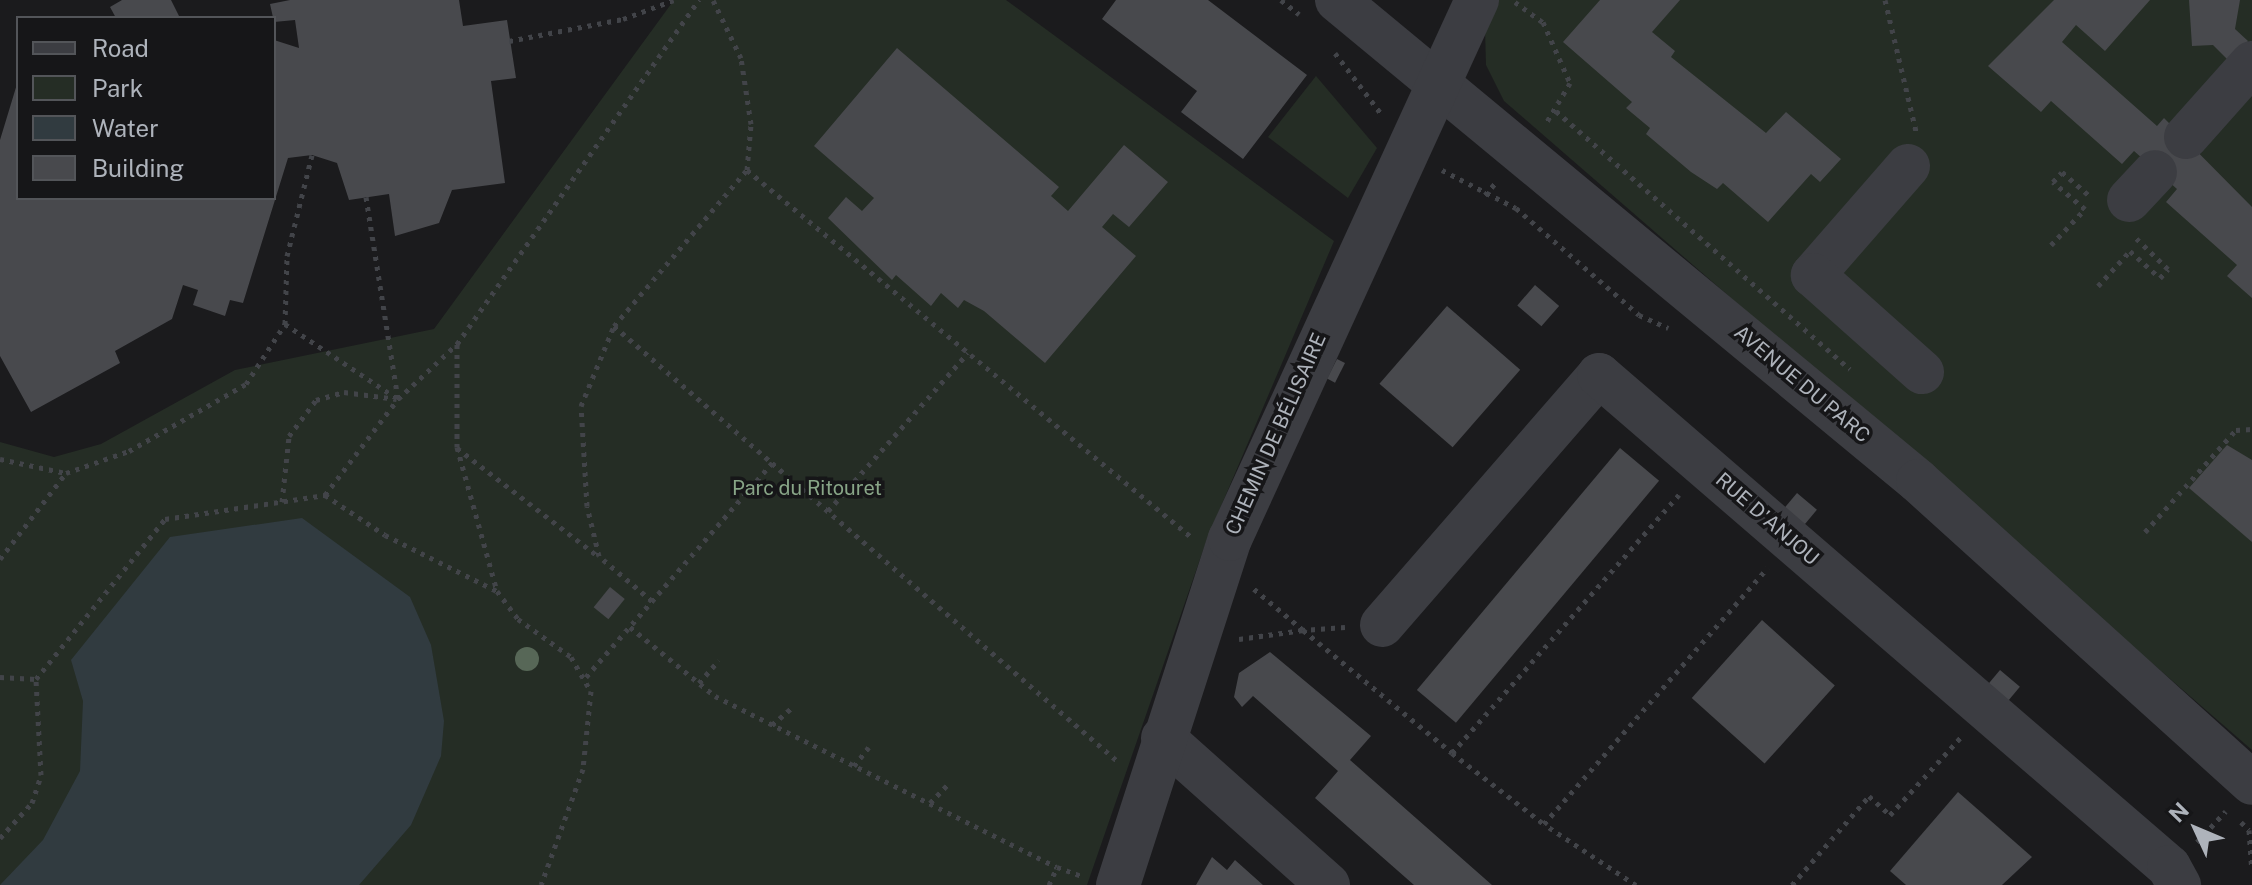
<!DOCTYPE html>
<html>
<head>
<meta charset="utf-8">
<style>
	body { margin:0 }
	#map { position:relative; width:2252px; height:885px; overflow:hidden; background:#1b1b1d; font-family:"Public Sans",sans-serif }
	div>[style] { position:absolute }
	.green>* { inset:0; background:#252d25 }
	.water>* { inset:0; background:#313b40 }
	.building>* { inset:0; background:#48494d; transform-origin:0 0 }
	.path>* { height:5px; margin-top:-2.5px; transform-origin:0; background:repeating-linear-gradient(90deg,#424449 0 4px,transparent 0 10px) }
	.minor>* { height:44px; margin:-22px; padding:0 22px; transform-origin:22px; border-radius:22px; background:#3c3d42 }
	.trees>* { width:24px; height:24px; margin:-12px; border-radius:50%; background:#576757 }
	span { translate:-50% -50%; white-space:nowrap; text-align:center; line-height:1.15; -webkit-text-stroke:7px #161618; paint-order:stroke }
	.street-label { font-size:20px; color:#aeb3bb }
	.park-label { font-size:20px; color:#88a587 }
	.legend { position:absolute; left:16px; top:16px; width:260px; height:184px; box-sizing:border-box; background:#161618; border:2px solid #535559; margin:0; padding:10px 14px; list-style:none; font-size:24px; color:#aeb3bb }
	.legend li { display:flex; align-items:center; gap:16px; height:40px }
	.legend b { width:40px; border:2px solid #535559 }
	.north { position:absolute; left:2156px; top:789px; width:80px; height:80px; -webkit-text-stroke:6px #161618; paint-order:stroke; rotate:314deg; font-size:22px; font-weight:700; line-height:32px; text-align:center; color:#aeb3bb }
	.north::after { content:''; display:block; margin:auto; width:28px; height:36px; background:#aeb3bb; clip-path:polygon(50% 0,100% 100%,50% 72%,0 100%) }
</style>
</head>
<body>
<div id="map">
	<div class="green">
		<div style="clip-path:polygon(674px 0,1006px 0,1334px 241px,1207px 539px,1087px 885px,0 885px,0 442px,54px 457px,101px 444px,235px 370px,434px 329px)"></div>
		<div style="clip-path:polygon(1497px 0,2252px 0,2252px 750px,1504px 101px,1486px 65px,1485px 29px)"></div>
		<div style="clip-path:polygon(1316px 76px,1377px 148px,1348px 198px,1268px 137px)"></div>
	</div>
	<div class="water">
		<div style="clip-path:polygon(302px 518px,410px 597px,431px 645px,444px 721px,441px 756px,411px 825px,359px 885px,0 885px,43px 840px,80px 771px,83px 701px,71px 660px,170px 537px)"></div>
	</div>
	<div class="building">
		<div style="clip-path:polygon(122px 0,171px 0,180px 18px,116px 18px,110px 7px)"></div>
		<div style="clip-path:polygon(290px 0,459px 0,463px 26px,507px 20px,516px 78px,491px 81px,505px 183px,452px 190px,439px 223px,395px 236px,389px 194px,349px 200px,337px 163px,312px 155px,288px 158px,243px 303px,230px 300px,225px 316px,193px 305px,198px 290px,183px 285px,172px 319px,115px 351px,120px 363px,31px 412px,0 356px,0 140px,17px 84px,18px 198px,274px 198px,274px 40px,299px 48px,295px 20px,274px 22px,270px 4px)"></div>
		<div style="clip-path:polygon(1116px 0,1208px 0,1307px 75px,1243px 159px,1181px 112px,1197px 91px,1102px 19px)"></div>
		<div style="clip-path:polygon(1600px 0,1680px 0,1652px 32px,1675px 51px,1671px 57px,1766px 133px,1786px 112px,1841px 159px,1820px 182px,1811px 174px,1768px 222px,1723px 183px,1717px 189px,1691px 172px,1646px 134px,1650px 128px,1626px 108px,1632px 102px,1563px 42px)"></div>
		<div style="clip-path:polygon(2054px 0,2150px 0,2105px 51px,2076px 25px,2062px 42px,2157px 126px,2164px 118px,2252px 207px,2252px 298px,2227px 276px,2237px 265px,2166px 202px,2177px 189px,2134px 151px,2122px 164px,2051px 101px,2041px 112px,1988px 66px)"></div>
		<div style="clip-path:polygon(2189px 0,2240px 0,2235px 29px,2248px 41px,2230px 62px,2213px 45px,2192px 46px)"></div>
		<div style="clip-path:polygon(897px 48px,1059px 187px,1051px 196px,1068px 211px,1124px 145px,1168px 182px,1129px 227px,1113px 214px,1102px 227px,1136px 256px,1045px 363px,984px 311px,964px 300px,958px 308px,941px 293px,931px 306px,896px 275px,892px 280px,828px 218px,846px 197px,862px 211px,874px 198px,814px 146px)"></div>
		<div style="left:1535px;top:285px;width:32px;height:27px;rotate:41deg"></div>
		<div style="left:1447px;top:306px;width:97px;height:103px;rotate:41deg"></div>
		<div style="left:1337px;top:359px;width:9px;height:22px;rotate:27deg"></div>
		<div style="clip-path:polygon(2227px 445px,2252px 460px,2252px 542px,2189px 488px)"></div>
		<div style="left:1620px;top:448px;width:51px;height:316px;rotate:40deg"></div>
		<div style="left:1797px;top:493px;width:26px;height:28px;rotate:40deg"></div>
		<div style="left:610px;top:587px;width:19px;height:26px;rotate:39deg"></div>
		<div style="left:1762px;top:620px;width:98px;height:105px;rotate:42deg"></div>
		<div style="clip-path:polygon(1270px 652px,1371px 736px,1350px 760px,1492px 885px,1414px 885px,1315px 798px,1338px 771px,1253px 696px,1242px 707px,1234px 697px,1239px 673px)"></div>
		<div style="left:2000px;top:670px;width:26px;height:28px;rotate:40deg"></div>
		<div style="clip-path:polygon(1958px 792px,2032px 857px,2002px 885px,1906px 885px,1890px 871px)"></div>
		<div style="clip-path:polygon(1212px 857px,1227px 870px,1235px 860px,1263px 885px,1196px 885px)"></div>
	</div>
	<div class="path">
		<div style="left:1281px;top:0;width:23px;rotate:38deg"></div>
		<div style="left:1885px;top:0;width:135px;rotate:76.7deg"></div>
		<div style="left:1515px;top:2px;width:34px;rotate:36deg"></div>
		<div style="left:1543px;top:22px;width:67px;rotate:66.1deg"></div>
		<div style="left:1570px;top:83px;width:49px;rotate:120.8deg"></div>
		<div style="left:509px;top:41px;width:116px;rotate:-10.9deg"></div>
		<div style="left:623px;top:19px;width:54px;rotate:-20.4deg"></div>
		<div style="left:1335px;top:53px;width:78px;rotate:52.8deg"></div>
		<div style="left:1556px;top:111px;width:391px;rotate:41.3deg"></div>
		<div style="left:747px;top:170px;width:575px;rotate:39.56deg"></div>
		<div style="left:1442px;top:170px;width:83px;rotate:27.2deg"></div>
		<div style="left:1516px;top:208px;width:163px;rotate:41deg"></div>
		<div style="left:1639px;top:315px;width:32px;rotate:24deg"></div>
		<div style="left:1485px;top:195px;width:18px;rotate:-49deg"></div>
		<div style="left:366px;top:197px;width:204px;rotate:81deg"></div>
		<div style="left:2051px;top:245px;width:50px;rotate:-46.6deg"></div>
		<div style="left:2085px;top:209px;width:42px;rotate:-139.8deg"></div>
		<div style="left:2053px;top:182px;width:13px;rotate:-48deg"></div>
		<div style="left:2062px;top:172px;width:38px;rotate:41deg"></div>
		<div style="left:2098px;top:286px;width:47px;rotate:-47.6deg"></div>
		<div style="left:2130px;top:251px;width:40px;rotate:42deg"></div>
		<div style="left:2160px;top:278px;width:12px;rotate:-48deg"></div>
		<div style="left:2168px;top:269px;width:46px;rotate:-135.9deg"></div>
		<div style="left:285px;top:324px;width:68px;rotate:-88.3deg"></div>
		<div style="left:287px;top:256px;width:104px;rotate:-76.1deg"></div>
		<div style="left:614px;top:326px;width:209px;rotate:40.9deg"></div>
		<div style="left:457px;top:344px;width:103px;rotate:90deg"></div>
		<div style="left:457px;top:447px;width:149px;rotate:74.5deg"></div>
		<div style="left:497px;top:591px;width:35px;rotate:53deg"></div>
		<div style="left:518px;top:619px;width:65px;rotate:35.6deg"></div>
		<div style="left:571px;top:657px;width:39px;rotate:60deg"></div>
		<div style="left:591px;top:691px;width:78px;rotate:95.9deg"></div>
		<div style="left:583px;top:769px;width:123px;rotate:109.9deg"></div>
		<div style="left:457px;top:448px;width:178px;rotate:37.5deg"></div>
		<div style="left:0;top:459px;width:67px;rotate:12deg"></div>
		<div style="left:66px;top:473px;width:67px;rotate:-19.2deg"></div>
		<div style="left:129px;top:451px;width:135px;rotate:-29.8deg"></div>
		<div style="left:246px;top:384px;width:72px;rotate:-57deg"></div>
		<div style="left:285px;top:324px;width:136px;rotate:33.6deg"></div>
		<div style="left:325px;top:495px;width:121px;rotate:-52.8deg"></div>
		<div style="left:398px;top:399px;width:81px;rotate:-43deg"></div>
		<div style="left:457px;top:344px;width:421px;rotate:-54.9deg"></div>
		<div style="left:282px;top:502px;width:66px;rotate:-83.9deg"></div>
		<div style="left:289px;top:436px;width:45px;rotate:-53.1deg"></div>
		<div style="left:316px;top:400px;width:29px;rotate:-16deg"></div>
		<div style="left:344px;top:392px;width:53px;rotate:7.5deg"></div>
		<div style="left:828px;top:511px;width:211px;rotate:-48.5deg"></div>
		<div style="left:2145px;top:532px;width:137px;rotate:-48.3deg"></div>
		<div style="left:2236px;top:430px;width:16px;rotate:-4deg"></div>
		<div style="left:0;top:559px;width:108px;rotate:-52.5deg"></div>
		<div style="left:652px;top:601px;width:70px;rotate:-139.7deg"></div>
		<div style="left:599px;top:556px;width:51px;rotate:-103.5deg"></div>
		<div style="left:587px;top:506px;width:100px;rotate:-93.4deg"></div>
		<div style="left:581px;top:406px;width:87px;rotate:-67.6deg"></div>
		<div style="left:614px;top:326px;width:205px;rotate:-49.6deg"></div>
		<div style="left:747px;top:170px;width:46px;rotate:-85deg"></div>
		<div style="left:751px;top:124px;width:67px;rotate:-98.6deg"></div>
		<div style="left:741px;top:58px;width:64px;rotate:-115.8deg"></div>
		<div style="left:630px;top:627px;width:109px;rotate:39.1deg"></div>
		<div style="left:715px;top:696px;width:382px;rotate:26.6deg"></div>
		<div style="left:1345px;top:627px;width:42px;rotate:175.9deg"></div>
		<div style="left:1303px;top:630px;width:193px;rotate:39.5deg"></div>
		<div style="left:1452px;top:753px;width:344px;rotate:-48.7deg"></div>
		<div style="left:1239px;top:639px;width:65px;rotate:-8deg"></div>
		<div style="left:1303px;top:630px;width:65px;rotate:-140deg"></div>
		<div style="left:0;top:677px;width:36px;rotate:3deg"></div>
		<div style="left:586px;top:677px;width:284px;rotate:-49deg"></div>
		<div style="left:772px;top:463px;width:456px;rotate:40.8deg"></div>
		<div style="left:699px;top:683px;width:30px;rotate:-49deg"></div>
		<div style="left:772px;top:725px;width:28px;rotate:-41deg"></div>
		<div style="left:1452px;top:753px;width:116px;rotate:37.7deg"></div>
		<div style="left:854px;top:766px;width:24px;rotate:-52deg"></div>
		<div style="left:930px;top:803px;width:28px;rotate:-46deg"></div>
		<div style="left:2241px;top:822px;width:11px;rotate:45deg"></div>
		<div style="left:2249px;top:830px;width:39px;rotate:86deg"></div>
		<div style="left:0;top:838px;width:47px;rotate:-47.6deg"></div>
		<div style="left:32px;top:803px;width:29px;rotate:-72deg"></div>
		<div style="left:41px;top:775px;width:96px;rotate:-93deg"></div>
		<div style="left:36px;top:679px;width:206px;rotate:-51.1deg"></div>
		<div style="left:165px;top:519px;width:162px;rotate:-8.5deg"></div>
		<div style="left:325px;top:495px;width:72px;rotate:33.7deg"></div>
		<div style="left:385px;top:535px;width:125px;rotate:26.6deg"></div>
		<div style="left:2197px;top:842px;width:42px;rotate:-46.9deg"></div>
		<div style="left:1049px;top:885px;width:20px;rotate:-66deg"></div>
		<div style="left:1057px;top:867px;width:27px;rotate:20deg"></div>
		<div style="left:1636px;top:885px;width:110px;rotate:-146.5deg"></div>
		<div style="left:1544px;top:824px;width:340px;rotate:-48.9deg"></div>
		<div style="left:1792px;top:885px;width:118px;rotate:-49.1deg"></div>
		<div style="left:1869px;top:796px;width:28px;rotate:42deg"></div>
		<div style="left:1890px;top:815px;width:105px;rotate:-47.7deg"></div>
	</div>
	<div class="minor">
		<div style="left:1337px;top:0;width:754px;rotate:39.62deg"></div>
		<div style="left:1918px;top:481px;width:450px;rotate:42.1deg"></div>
		<div style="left:2186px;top:137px;width:99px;rotate:-48.3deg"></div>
		<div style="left:1908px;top:166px;width:145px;rotate:131.1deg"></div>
		<div style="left:1813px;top:275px;width:146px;rotate:41.7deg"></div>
		<div style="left:2129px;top:200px;width:38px;rotate:-47deg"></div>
		<div style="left:1382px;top:625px;width:331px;rotate:-49deg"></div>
		<div style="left:1599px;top:375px;width:753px;rotate:40.8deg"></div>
		<div style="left:2169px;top:867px;width:21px;rotate:61deg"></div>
		<div style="left:1163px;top:738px;width:221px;rotate:41.7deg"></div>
		<div style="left:1118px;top:885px;width:364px;rotate:-72.1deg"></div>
		<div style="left:1230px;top:539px;width:593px;rotate:-65.38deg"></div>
	</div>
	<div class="trees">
		<div style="left:527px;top:659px"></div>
	</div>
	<div class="street-label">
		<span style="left:1802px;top:384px;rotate:40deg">AVENUE DU PARC</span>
		<span style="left:1276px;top:434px;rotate:-66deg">CHEMIN DE BÉLISAIRE</span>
		<span style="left:1767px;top:519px;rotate:41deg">RUE D'ANJOU</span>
	</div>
	<div class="park-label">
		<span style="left:807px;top:488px">Parc du Ritouret</span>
	</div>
	<ul class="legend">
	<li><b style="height:10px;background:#3c3d42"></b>Road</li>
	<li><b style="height:22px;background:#252d25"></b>Park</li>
	<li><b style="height:22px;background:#313b40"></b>Water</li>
	<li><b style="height:22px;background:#48494d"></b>Building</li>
	</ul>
	<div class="north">N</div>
</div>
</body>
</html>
